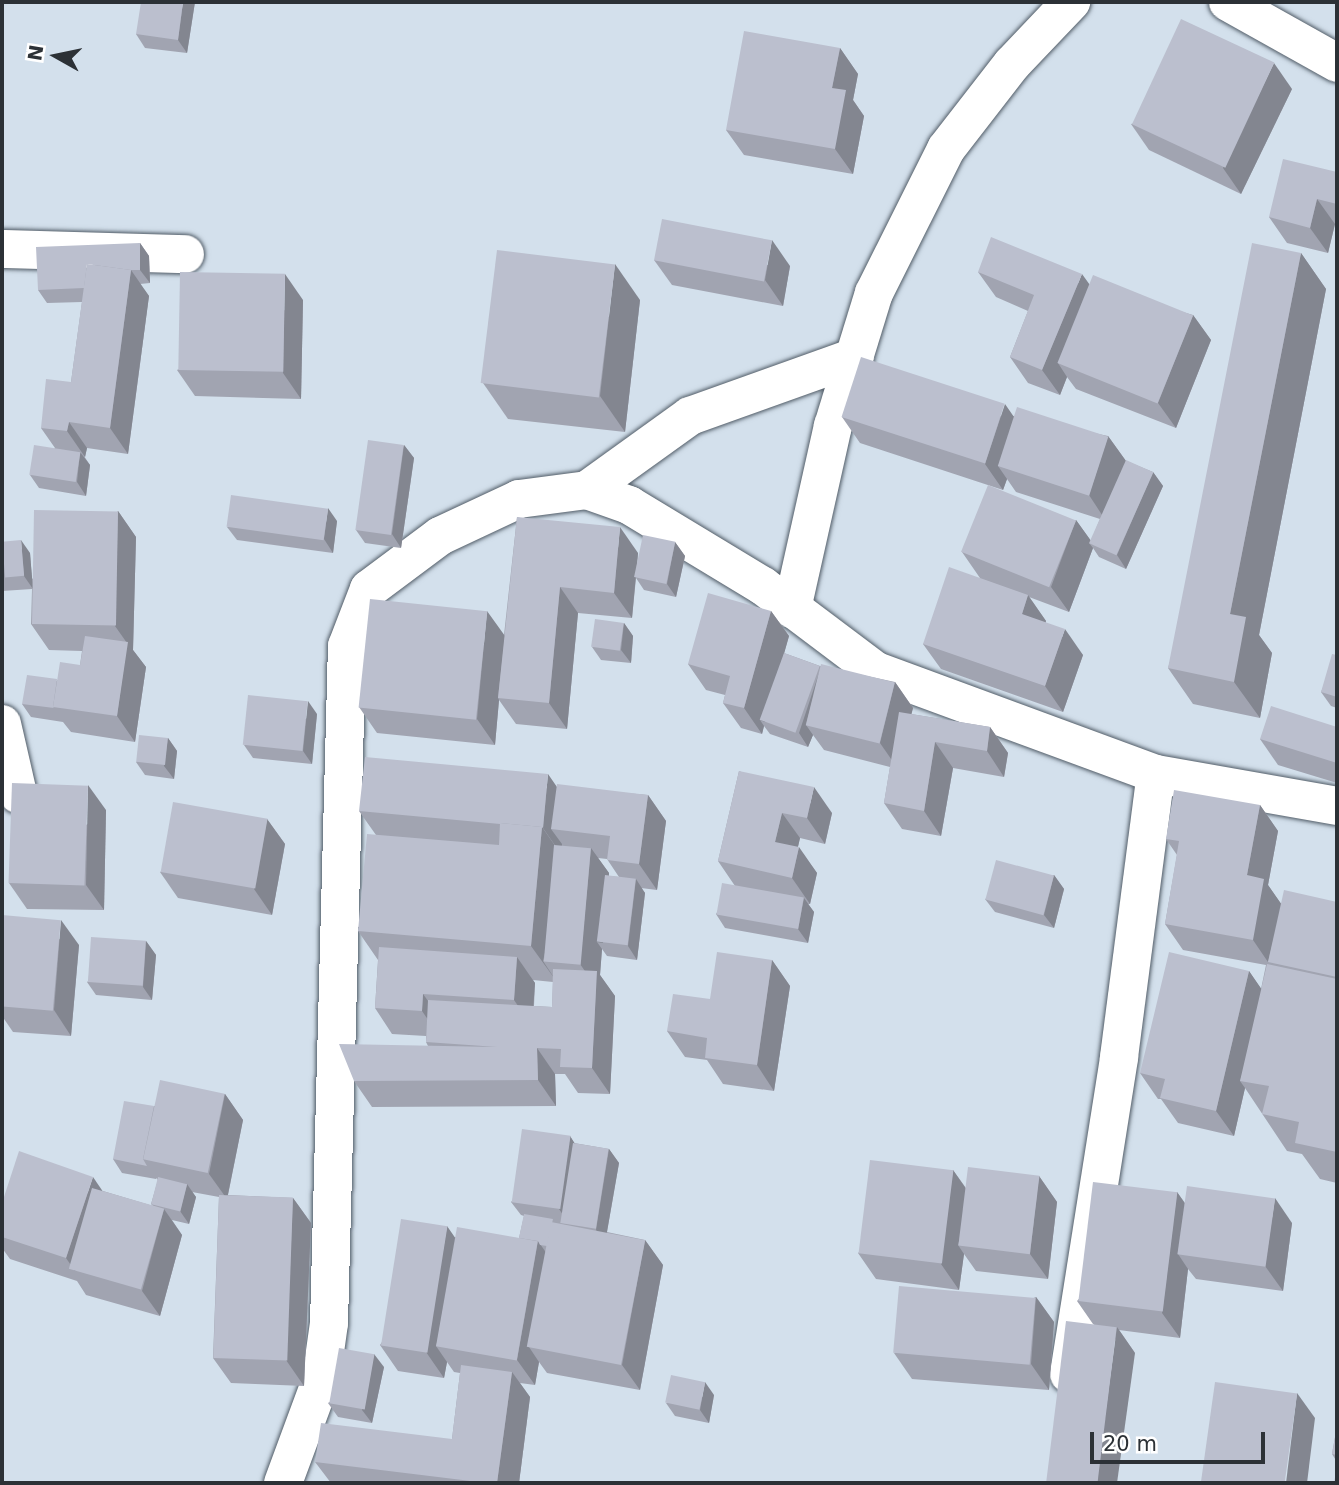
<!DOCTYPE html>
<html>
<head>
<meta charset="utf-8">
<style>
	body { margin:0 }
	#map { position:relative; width:1339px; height:1485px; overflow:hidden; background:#d3e0ec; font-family:"DejaVu Sans",sans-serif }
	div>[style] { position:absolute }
	.roads { filter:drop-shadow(0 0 2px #515c67) drop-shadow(0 0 2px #515c67) }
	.street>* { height:38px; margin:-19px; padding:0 19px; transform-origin:19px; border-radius:19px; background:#fff }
	.wall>* { inset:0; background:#a1a4b1 }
	.shaded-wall>* { inset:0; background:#838690 }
	.building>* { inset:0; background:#bbbfce; transform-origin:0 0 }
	span { translate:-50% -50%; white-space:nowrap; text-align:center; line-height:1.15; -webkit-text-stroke:7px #fff; paint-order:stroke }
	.frame { position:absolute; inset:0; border:4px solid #2c3136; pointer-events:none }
	.north { position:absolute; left:21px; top:21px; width:70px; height:70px; -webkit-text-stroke:5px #fff; paint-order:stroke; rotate:279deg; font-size:19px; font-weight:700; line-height:28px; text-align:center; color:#2c3136 }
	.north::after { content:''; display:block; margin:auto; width:24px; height:32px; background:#2c3136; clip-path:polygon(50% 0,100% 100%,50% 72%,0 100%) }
	.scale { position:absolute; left:1090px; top:1432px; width:175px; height:32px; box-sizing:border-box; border:4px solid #2c3136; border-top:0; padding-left:9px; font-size:21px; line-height:24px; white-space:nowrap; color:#2c3136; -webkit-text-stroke:5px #fff; paint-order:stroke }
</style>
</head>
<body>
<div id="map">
	<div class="roads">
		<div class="street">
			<div style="left:1228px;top:2px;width:125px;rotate:29.2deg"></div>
			<div style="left:2px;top:249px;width:183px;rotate:1.6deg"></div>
			<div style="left:587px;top:490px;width:127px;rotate:-35.7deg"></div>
			<div style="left:690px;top:416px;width:175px;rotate:-19.7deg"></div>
			<div style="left:792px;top:609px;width:188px;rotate:-77.4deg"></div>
			<div style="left:833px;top:426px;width:139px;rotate:-72.9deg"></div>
			<div style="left:874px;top:293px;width:161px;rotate:-63.4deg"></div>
			<div style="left:946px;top:149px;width:108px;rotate:-52.2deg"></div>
			<div style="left:1012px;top:64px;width:86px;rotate:-46.4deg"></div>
			<div style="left:2px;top:724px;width:72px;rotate:77.1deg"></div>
			<div style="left:1069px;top:1374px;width:321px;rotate:-81deg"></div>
			<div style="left:1119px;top:1057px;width:285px;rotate:-82.6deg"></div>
			<div style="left:283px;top:1483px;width:110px;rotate:-69.7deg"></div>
			<div style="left:321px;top:1380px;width:58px;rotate:-82deg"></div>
			<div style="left:329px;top:1323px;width:677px;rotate:-88.48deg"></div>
			<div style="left:347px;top:646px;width:61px;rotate:-68.9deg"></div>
			<div style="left:369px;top:589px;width:89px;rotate:-36.7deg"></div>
			<div style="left:440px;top:536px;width:87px;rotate:-25.1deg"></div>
			<div style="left:519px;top:499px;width:69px;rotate:-7.5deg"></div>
			<div style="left:587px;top:490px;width:45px;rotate:19.7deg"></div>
			<div style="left:629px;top:505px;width:157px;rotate:31.2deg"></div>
			<div style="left:763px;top:586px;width:141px;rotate:37deg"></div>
			<div style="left:876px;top:671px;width:298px;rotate:20.2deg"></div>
			<div style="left:1156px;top:774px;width:184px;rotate:10deg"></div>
		</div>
	</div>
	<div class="wall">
		<div style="clip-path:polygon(195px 2px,187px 53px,145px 48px,136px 34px)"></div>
		<div style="clip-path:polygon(840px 48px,858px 74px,853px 100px,864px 116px,853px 174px,744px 155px,726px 130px)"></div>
		<div style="clip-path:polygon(1292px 89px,1241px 194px,1149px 150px,1131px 124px)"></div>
		<div style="clip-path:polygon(1337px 172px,1337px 225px,1335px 224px,1328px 253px,1287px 243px,1269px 217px)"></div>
		<div style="clip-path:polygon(140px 243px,149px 256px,150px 283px,140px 284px,149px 296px,128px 454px,87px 448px,85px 457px,84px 456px,90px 465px,86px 496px,39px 488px,30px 475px,55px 448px,41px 428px,71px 382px,82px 302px,47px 303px,38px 290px)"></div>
		<div style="clip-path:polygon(1301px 253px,1326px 289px,1259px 635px,1272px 653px,1260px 718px,1193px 704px,1168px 668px)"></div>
		<div style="clip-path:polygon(654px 260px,790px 266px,783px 306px,672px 285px)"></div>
		<div style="clip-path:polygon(978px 272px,1089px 285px,1193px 315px,1211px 340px,1176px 428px,1076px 389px,1067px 377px,1060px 395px,1028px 383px,1010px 357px,1028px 311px,996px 297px)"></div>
		<div style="clip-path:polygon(303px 300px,301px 399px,195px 396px,177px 370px)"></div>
		<div style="clip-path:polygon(640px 300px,625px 432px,508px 419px,483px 383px)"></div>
		<div style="clip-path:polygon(1014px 416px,1108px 436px,1126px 461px,1153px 472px,1163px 486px,1126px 569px,1099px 557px,1093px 548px,1069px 612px,1029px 597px,1046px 621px,1045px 622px,1083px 655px,1063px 712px,941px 669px,923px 644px,980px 578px,962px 552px,1076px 520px,1091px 541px,1100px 519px,1016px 492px,1007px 479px,1003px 490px,860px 443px,842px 417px)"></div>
		<div style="clip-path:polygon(404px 445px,414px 458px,401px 548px,365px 543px,356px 530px)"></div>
		<div style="clip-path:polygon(118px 511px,136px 537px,133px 650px,146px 667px,135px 742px,71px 732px,63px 722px,31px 717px,22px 704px,80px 665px,82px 651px,49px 650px,31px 624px,32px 589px,2px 591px,2px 541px,30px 553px,32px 579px)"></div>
		<div style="clip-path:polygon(517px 517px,638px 553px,637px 566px,675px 542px,685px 556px,676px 597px,644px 590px,636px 578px,632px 618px,578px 613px,567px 729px,516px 724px,499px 700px,495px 745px,377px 733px,359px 707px,504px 635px)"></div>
		<div style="clip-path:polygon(337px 521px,333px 553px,237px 540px,227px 527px)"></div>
		<div style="clip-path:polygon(771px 611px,789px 636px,784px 653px,820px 666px,895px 682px,913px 708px,911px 714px,990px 727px,1008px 753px,1004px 777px,953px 768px,941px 836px,902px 829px,884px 803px,890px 767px,824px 750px,813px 735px,808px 747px,770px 734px,764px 726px,762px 734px,741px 728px,723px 703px,725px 695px,706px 690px,688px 664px)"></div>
		<div style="clip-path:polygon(624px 623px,633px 636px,631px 663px,601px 660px,592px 647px)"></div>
		<div style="clip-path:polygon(1337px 655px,1337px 708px,1331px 706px,1321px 692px)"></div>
		<div style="clip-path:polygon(317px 714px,312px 764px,253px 758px,244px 745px)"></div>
		<div style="clip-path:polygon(1337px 727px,1337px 783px,1278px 765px,1260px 739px)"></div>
		<div style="clip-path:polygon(168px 738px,177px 751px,174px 779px,145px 775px,136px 762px)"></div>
		<div style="clip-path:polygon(739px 771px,832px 813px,825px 844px,800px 838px,798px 847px,817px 873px,810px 904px,808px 904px,814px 912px,808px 943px,725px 928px,716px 914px,735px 886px,718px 861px)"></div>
		<div style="clip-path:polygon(evenodd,557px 787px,648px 795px,666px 821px,657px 890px,641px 888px,645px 893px,637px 960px,607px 956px,602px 949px,600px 975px,615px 996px,610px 1094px,578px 1093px,565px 1074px,555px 1074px,556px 1106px,372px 1107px,354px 1081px,428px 1046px,426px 1042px,426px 1036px,392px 1034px,375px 1008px,378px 960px,358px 931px,376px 835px,359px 811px,557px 787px,598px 858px,607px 859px,619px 877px,609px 876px,609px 873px,598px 858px,557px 787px,533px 980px,553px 982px,552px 1007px,534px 1006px,535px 983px,533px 980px)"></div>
		<div style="clip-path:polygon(1260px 805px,1278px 831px,1268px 885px,1281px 904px,1337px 902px,1337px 1183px,1320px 1179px,1302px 1154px,1287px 1151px,1245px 1088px,1234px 1136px,1178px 1123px,1161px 1099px,1158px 1099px,1140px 1073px,1249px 971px,1261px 989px,1266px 965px,1183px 950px,1165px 924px,1177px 855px,1166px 839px)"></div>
		<div style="clip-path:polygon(106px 810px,104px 910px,27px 909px,9px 883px)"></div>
		<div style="clip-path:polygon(267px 819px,285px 844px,272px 915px,178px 898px,160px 872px)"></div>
		<div style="clip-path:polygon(1054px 875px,1064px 889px,1054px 928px,995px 912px,985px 899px)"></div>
		<div style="clip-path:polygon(2px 922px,79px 945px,71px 1036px,13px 1032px,2px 1016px)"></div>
		<div style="clip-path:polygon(146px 941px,156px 955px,152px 1000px,96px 995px,87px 982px)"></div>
		<div style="clip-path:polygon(772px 960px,790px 986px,774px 1091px,723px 1084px,707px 1060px,685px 1057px,667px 1031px,710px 999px)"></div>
		<div style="clip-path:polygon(225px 1094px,243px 1120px,228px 1195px,293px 1198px,311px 1223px,304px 1386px,231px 1383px,213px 1358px,219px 1197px,192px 1192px,196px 1197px,189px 1224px,172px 1220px,182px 1235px,160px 1316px,86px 1295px,77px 1281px,10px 1259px,2px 1248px,2px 1203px,103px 1191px,153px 1206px,151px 1204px,158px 1180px,156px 1178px,156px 1179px,122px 1173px,113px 1159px,154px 1106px)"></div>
		<div style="clip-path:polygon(570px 1136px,574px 1143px,609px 1149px,619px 1163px,607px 1232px,645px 1240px,663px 1265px,640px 1390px,547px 1373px,539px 1362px,535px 1385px,520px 1383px,530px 1397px,519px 1483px,331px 1483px,315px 1462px,452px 1439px,460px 1373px,454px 1372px,447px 1362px,444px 1378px,398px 1371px,380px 1345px,455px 1237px,519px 1238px,524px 1216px,521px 1215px,511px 1202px)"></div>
		<div style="clip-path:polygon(953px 1170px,966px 1188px,1039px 1176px,1057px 1202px,1048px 1279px,976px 1271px,964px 1254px,959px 1290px,876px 1279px,858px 1253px)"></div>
		<div style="clip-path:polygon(1177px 1192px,1185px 1203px,1292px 1223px,1283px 1291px,1196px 1279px,1188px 1269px,1180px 1338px,1119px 1330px,1135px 1353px,1093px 1324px,1077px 1301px)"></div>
		<div style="clip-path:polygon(1036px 1297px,1054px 1322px,1049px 1390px,912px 1379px,894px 1353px)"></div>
		<div style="clip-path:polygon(384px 1367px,372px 1423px,338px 1417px,328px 1403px)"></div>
		<div style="clip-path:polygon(714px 1395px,709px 1423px,675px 1416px,666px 1403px)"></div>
		<div style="clip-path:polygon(1337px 1426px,1337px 1462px,1332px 1454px)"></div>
	</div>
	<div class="shaded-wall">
		<div style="clip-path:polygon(183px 2px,195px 2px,187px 53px,178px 40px)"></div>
		<div style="clip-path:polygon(840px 48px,858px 74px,853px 100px,864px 116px,853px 174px,835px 149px,832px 88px)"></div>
		<div style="clip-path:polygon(1274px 63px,1292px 89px,1241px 194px,1223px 168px)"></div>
		<div style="clip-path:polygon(1317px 199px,1335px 224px,1328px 253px,1310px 228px)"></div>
		<div style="clip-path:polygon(772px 240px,790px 266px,783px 306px,765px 280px)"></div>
		<div style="clip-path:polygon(140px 243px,149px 256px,150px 283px,140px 270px)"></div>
		<div style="clip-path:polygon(1301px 253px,1326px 289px,1259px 635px,1272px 653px,1260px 718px,1234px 682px,1230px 614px)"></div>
		<div style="clip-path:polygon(615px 264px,640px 300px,625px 432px,600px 396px)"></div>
		<div style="clip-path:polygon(131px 270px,149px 296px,128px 454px,110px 428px)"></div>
		<div style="clip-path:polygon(285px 274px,303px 300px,301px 399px,283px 373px)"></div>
		<div style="clip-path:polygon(1082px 274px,1100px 299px,1058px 363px,1067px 377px,1060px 395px,1042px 370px)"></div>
		<div style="clip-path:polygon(1193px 315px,1211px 340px,1176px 428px,1158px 403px)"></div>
		<div style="clip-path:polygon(1005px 404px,1023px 430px,998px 466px,1007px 479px,1003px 490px,985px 464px)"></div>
		<div style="clip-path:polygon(69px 422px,87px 448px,85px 457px,67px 431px)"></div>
		<div style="clip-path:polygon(1108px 436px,1126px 461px,1106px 521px,1089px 495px)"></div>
		<div style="clip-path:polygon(404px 445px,414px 458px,401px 548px,392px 534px)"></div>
		<div style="clip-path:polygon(80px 452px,90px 465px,86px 496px,77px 482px)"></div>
		<div style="clip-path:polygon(1153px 472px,1163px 486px,1126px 569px,1117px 555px)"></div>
		<div style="clip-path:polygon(328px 508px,337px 521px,333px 553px,324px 539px)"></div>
		<div style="clip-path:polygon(118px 511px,136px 537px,133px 650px,146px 667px,135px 742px,117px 716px,127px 643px,115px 626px)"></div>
		<div style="clip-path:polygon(1076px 520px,1094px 545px,1089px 543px,1093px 548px,1069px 612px,1051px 587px)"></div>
		<div style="clip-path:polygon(620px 527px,638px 553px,632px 618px,614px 593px)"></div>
		<div style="clip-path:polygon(21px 540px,30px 553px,33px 589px,24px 576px)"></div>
		<div style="clip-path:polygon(675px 542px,685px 556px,676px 597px,667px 584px)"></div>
		<div style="clip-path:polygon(560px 587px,578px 613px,567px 729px,549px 703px)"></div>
		<div style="clip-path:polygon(1028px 595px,1046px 621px,1040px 640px,1022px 614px)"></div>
		<div style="clip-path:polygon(487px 611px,505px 636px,498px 698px,499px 700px,495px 745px,477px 719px)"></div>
		<div style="clip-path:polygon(771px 611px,789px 636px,765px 722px,760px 720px,764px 726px,762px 734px,744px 708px)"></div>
		<div style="clip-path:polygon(624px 623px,633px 636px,631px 663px,621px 650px)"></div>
		<div style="clip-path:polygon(1065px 629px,1083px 655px,1063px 712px,1045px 686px)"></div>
		<div style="clip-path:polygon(821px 667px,806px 725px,813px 735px,808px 747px,799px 733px)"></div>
		<div style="clip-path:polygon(895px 682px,913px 708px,898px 769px,880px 743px)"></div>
		<div style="clip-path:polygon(308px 701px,317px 714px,312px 764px,303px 751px)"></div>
		<div style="clip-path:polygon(990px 727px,1008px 753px,1004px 777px,987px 751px)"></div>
		<div style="clip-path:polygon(168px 738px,177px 751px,174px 779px,164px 766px)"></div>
		<div style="clip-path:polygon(935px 742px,953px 768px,941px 836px,924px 811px)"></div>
		<div style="clip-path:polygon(548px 774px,566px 800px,551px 829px,562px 844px,561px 854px,543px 828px)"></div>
		<div style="clip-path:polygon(88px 785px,106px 810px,104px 910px,86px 885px)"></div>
		<div style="clip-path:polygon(814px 787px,832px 813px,825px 844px,807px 818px)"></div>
		<div style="clip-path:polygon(648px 795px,666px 821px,657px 890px,639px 864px)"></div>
		<div style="clip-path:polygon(1260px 805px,1278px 831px,1268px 885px,1282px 905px,1268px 962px,1253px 940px,1247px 875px)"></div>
		<div style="clip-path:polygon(782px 813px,800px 838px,793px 867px,775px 842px)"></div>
		<div style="clip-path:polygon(267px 819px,285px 844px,272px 915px,254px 889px)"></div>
		<div style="clip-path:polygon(542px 827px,567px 863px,543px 961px,557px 982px,531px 946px)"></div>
		<div style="clip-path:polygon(799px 847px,817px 873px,810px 904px,792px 878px)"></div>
		<div style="clip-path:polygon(591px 848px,609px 873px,603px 943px,597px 942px,602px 949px,600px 975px,615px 996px,610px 1094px,592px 1068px,596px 987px,580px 964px)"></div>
		<div style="clip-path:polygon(1054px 875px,1064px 889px,1054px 928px,1044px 915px)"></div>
		<div style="clip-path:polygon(636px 879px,645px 893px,637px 960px,628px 946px)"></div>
		<div style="clip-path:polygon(804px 898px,814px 912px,808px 943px,798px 929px)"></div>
		<div style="clip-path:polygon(61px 920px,79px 945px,71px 1036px,54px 1010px)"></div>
		<div style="clip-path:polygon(146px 941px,156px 955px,152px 1000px,143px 987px)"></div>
		<div style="clip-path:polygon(517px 957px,535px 983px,532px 1026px,514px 1000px)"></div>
		<div style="clip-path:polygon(772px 960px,790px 986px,774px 1091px,757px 1065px)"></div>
		<div style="clip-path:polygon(1249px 971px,1267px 997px,1240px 1081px,1245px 1088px,1234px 1136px,1216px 1111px)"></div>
		<div style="clip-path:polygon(423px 994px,441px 1019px,440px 1037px,422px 1011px)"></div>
		<div style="clip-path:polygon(537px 1048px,555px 1074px,556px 1106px,538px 1080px)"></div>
		<div style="clip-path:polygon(225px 1094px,243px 1120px,227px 1199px,209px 1174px)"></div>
		<div style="clip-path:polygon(570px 1136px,579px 1150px,568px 1222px,559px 1209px)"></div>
		<div style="clip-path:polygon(609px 1149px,619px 1163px,605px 1243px,596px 1230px)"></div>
		<div style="clip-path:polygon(953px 1170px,971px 1196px,958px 1245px,964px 1254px,959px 1290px,941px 1264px)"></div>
		<div style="clip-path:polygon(1039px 1176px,1057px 1202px,1048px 1279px,1030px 1254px)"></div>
		<div style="clip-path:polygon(93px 1177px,110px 1202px,75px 1271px,66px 1258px)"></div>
		<div style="clip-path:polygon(187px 1184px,196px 1197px,189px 1224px,180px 1211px)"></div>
		<div style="clip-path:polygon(1177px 1192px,1195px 1218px,1178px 1254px,1188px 1269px,1180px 1338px,1162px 1313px)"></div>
		<div style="clip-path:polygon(293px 1198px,311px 1223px,304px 1386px,286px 1360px)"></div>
		<div style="clip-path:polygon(1275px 1198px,1292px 1223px,1283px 1291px,1265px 1266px)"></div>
		<div style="clip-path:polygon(164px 1209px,182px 1235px,160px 1316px,142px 1291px)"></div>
		<div style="clip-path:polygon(447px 1226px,465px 1252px,436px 1346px,447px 1362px,444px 1378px,426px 1352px)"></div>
		<div style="clip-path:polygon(645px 1240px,663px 1265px,640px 1390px,622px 1365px)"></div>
		<div style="clip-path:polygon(538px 1241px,556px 1267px,529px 1347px,539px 1362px,535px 1385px,517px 1360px)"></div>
		<div style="clip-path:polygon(1036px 1297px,1054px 1322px,1049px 1390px,1031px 1364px)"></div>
		<div style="clip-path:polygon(1117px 1327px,1135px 1353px,1117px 1483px,1096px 1483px)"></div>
		<div style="clip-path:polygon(374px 1354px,384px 1367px,372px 1423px,362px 1410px)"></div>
		<div style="clip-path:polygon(512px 1372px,530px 1397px,519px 1483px,497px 1483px)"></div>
		<div style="clip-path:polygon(705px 1382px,714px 1395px,709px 1423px,700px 1410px)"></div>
		<div style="clip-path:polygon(1297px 1393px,1315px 1418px,1307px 1483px,1286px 1483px)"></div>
	</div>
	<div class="building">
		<div style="clip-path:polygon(141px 2px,183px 2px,178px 40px,136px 34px)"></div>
		<div style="left:1181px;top:19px;width:103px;height:116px;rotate:25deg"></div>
		<div style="clip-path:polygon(744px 31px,840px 48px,832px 88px,846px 90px,835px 149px,726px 130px)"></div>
		<div style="clip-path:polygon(1283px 159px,1337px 172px,1337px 204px,1317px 199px,1310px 228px,1269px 217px)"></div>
		<div style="left:662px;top:219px;width:112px;height:42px;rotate:11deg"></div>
		<div style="clip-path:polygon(991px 237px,1082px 274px,1042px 370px,1010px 357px,1034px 295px,978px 272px)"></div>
		<div style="clip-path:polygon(140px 243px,140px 270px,131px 270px,87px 264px,84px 288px,38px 290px,36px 247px)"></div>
		<div style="clip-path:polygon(1252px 243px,1301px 253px,1230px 614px,1246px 617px,1234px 682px,1168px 668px)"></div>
		<div style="left:497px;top:250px;width:119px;height:134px;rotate:7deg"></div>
		<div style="clip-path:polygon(87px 264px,131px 270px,110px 428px,69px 422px,67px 431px,41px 428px,46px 379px,71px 382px)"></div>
		<div style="left:180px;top:272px;width:105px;height:98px;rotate:1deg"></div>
		<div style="left:1093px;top:275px;width:108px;height:95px;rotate:22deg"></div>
		<div style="left:861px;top:357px;width:151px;height:63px;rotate:18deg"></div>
		<div style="left:1017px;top:407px;width:96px;height:62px;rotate:18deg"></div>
		<div style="left:368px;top:440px;width:36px;height:91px;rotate:8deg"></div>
		<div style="left:34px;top:445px;width:47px;height:30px;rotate:9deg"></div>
		<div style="left:1126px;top:460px;width:30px;height:91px;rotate:24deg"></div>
		<div style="left:988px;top:485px;width:95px;height:72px;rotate:22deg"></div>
		<div style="left:231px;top:495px;width:98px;height:32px;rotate:8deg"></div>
		<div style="left:34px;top:510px;width:84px;height:114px;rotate:1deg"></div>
		<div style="clip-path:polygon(517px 517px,620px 527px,614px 593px,560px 587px,549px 703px,498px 698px)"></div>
		<div style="left:643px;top:535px;width:33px;height:43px;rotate:12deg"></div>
		<div style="left:21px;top:540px;width:36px;height:19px;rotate:85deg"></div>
		<div style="clip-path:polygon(949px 567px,1028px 595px,1022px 614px,1065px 629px,1045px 686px,923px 644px)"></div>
		<div style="clip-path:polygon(708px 593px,771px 611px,744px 708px,723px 703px,730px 676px,688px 664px)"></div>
		<div style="left:370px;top:599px;width:118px;height:109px;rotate:6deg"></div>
		<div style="left:595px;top:619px;width:29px;height:28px;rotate:8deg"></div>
		<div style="clip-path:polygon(85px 636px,128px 642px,117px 716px,53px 707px,60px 662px,80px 665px)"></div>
		<div style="left:784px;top:653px;width:38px;height:71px;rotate:20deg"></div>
		<div style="clip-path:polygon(1332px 654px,1337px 655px,1337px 697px,1321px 692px)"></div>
		<div style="left:821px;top:664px;width:76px;height:63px;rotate:14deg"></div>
		<div style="clip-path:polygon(27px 675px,57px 679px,53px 707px,54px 708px,22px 704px)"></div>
		<div style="left:248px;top:695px;width:60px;height:50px;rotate:6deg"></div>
		<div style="clip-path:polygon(1271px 706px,1337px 727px,1337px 763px,1260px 739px)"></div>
		<div style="clip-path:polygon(899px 712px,990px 727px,987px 751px,935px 742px,924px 811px,884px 803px)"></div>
		<div style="left:139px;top:735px;width:29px;height:27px;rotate:6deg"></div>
		<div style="clip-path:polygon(365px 757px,548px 774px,543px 828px,542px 827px,500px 823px,500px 824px,359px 811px)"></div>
		<div style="clip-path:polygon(739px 771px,814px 787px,807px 818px,782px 813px,775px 842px,799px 847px,792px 878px,718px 861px)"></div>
		<div style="left:12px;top:783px;width:76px;height:100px;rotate:2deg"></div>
		<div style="clip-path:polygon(557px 784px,648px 795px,639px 864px,607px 860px,610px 836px,551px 829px)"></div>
		<div style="clip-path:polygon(1174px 790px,1260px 805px,1247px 875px,1264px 879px,1253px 940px,1165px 924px,1179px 841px,1166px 839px)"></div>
		<div style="left:173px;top:802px;width:96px;height:71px;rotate:10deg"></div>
		<div style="clip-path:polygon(500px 823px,542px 827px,531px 946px,358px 931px,367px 834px,499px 845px)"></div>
		<div style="left:554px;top:845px;width:37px;height:117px;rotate:5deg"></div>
		<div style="left:996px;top:860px;width:60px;height:41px;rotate:15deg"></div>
		<div style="left:605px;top:875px;width:31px;height:67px;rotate:7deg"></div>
		<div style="left:722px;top:883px;width:83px;height:32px;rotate:10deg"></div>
		<div style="clip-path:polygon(1284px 890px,1337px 902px,1337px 977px,1268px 962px)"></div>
		<div style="left:2px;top:915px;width:59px;height:91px;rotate:5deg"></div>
		<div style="left:91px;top:937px;width:55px;height:45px;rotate:4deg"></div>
		<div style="clip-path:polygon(379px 947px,517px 957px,514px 1000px,423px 994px,422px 1011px,375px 1008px)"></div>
		<div style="clip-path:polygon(717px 952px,772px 960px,757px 1065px,705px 1058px,707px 1038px,667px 1031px,673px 994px,710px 999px)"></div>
		<div style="clip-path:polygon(1169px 952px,1249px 971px,1216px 1111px,1160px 1098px,1165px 1079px,1140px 1073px)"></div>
		<div style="clip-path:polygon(1267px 964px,1337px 979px,1337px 1152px,1295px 1143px,1299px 1122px,1262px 1114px,1269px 1086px,1240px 1081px)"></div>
		<div style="clip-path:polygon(553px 969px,597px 971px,592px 1068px,560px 1067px,561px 1049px,537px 1048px,538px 1080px,354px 1081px,339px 1044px,497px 1047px,426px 1042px,428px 1000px,552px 1007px)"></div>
		<div style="left:160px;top:1080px;width:66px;height:81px;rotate:12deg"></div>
		<div style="clip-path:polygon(124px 1101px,154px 1106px,143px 1159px,147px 1166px,113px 1159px)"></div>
		<div style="left:522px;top:1129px;width:49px;height:74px;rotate:8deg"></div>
		<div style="left:573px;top:1143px;width:36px;height:81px;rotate:9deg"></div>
		<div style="clip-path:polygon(19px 1151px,93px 1177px,66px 1258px,2px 1237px,2px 1203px)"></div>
		<div style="left:870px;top:1160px;width:84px;height:94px;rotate:7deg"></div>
		<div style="left:968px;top:1167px;width:72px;height:79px;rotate:7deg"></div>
		<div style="left:158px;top:1177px;width:30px;height:28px;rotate:14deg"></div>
		<div style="left:1093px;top:1182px;width:85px;height:120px;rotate:7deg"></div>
		<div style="left:1187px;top:1186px;width:89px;height:69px;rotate:8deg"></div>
		<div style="left:92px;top:1188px;width:75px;height:84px;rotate:16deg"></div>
		<div style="left:219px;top:1195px;width:74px;height:163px;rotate:2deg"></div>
		<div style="clip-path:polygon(524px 1214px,553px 1219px,547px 1246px,540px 1245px,538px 1241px,519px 1238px)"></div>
		<div style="left:401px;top:1219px;width:47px;height:128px;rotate:9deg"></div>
		<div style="left:551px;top:1222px;width:96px;height:127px;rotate:11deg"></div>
		<div style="left:457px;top:1227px;width:82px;height:121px;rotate:10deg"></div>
		<div style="left:899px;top:1286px;width:137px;height:67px;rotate:5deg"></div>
		<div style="left:1066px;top:1321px;width:51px;height:163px;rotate:7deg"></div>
		<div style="left:339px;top:1348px;width:36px;height:56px;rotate:10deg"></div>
		<div style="clip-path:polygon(461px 1365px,512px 1372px,497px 1483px,487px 1483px,315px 1462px,321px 1423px,452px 1439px)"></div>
		<div style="left:671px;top:1375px;width:35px;height:28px;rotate:12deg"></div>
		<div style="left:1215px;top:1382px;width:83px;height:102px;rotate:8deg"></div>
		<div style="clip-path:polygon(1337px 1426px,1337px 1455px,1332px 1454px)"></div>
		<div style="clip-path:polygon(1337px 1466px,1337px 1483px,1334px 1483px)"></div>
	</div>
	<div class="frame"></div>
	<div class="north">N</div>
	<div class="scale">20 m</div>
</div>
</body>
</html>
